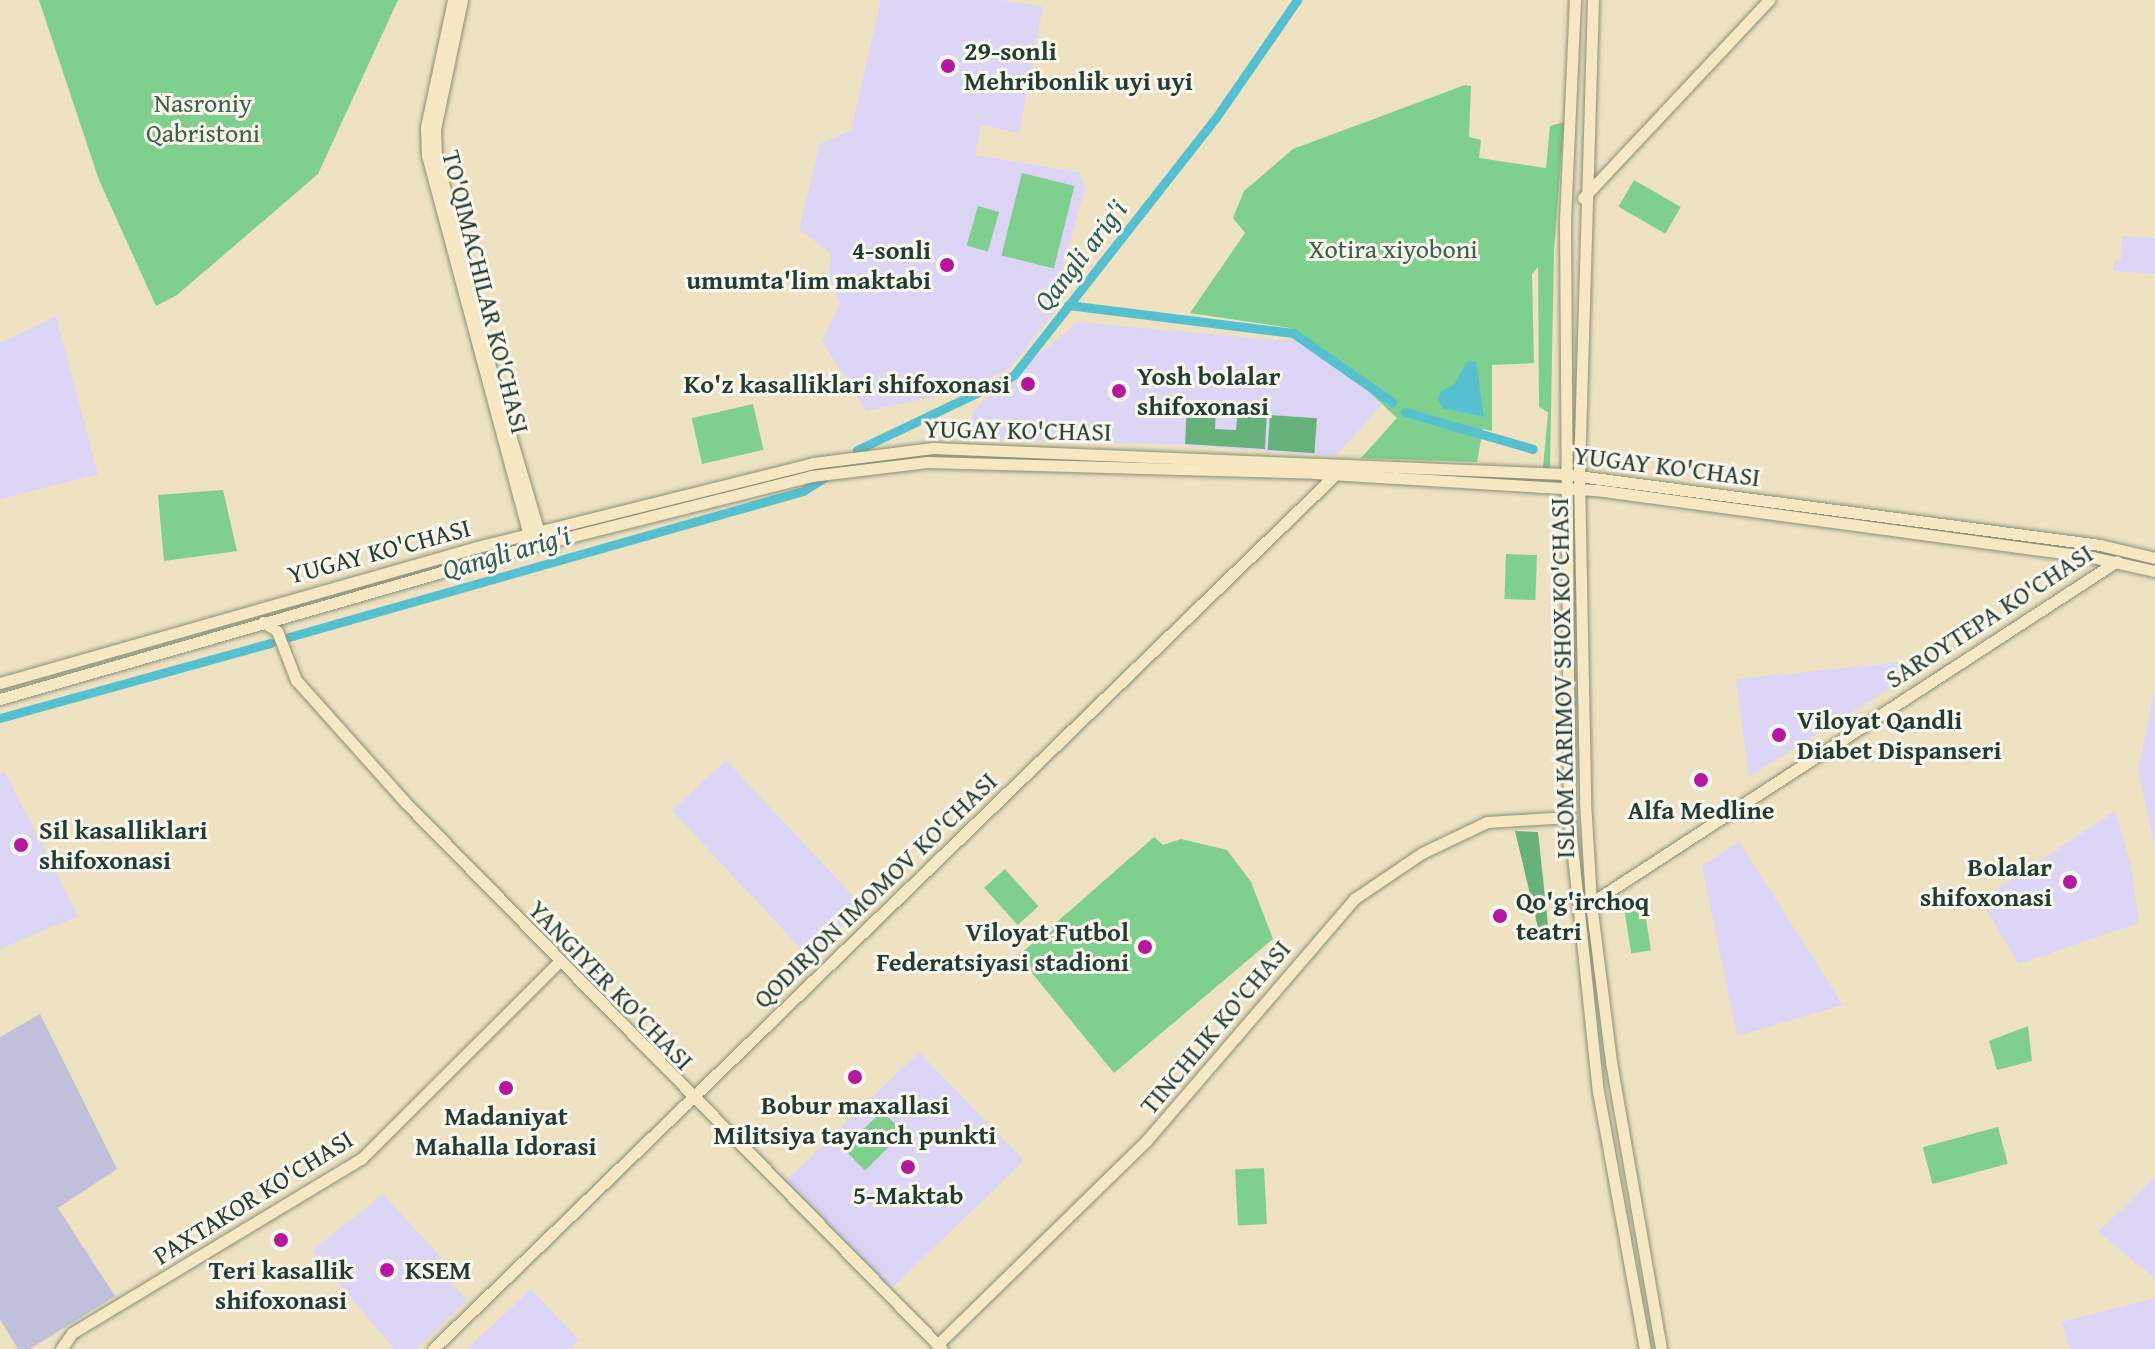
<!DOCTYPE html>
<html>
<head>
<meta charset="utf-8">
<style>
	body { margin:0 }
	#map { position:relative; width:2155px; height:1349px; overflow:hidden; background:#efe2c2; font-family:"Gentium Book Plus",serif }
	div>[style] { position:absolute }
	.built>* { inset:0; background:#ddd5f6; transform-origin:0 0 }
	.industrial>* { inset:0; background:#c2c1dc }
	.green>* { inset:0; background:#7fcf8f; transform-origin:0 0 }
	.forest>* { inset:0; background:#67b27a; transform-origin:0 0 }
	.water>* { inset:0; background:#56c0d1 }
	.canal>* { height:9px; margin:-4.5px; padding:0 4.5px; transform-origin:4.5px; border-radius:4.5px; background:#56c0d1 }
	.roads { filter:drop-shadow(0 0 2px #87907b) drop-shadow(0 0 2px #87907b) }
	.secondary>* { height:11px; margin:-5.5px; padding:0 5.5px; transform-origin:5.5px; border-radius:5.5px; background:#f8e7c3 }
	.dots>* { width:22px; height:22px; translate:-50% -50%; box-sizing:border-box; border:4px solid #fbf7ec; border-radius:50% }
	span { translate:-50% -50%; white-space:nowrap; text-align:center; line-height:1.15; -webkit-text-stroke:6px #fbf7ec; paint-order:stroke }
	.poi-label { font-size:26px; color:#1f3d34; font-weight:700 }
	.left { translate:0 -50%; text-align:left }
	.right { translate:-100% -50%; text-align:right }
	.park-label { font-size:26px; color:#37624b }
	.street-label { font-size:26px; color:#1f3d34 }
	.water-label { font-size:28px; color:#2d5e5b; font-style:italic }
</style>
</head>
<body>
<div id="map">
	<div class="built">
		<div style="clip-path:polygon(881px 0,1001px 0,1043px 7px,1019px 133px,981px 125px,975px 155px,1079px 172px,1085px 188px,1055px 297px,1060px 305px,1010px 368px,970px 389px,866px 411px,822px 341px,840px 303px,829px 276px,831px 254px,799px 229px,820px 144px,851px 130px)"></div>
		<div style="clip-path:polygon(2122px 236px,2155px 238px,2155px 274px,2113px 271px,2114px 260px,2121px 261px)"></div>
		<div style="clip-path:polygon(56px 316px,98px 474px,0 499px,0 343px)"></div>
		<div style="clip-path:polygon(1078px 322px,1301px 342px,1383px 403px,1336px 456px,1181px 445px,964px 438px,976px 407px)"></div>
		<div style="clip-path:polygon(1912px 661px,1913px 674px,1749px 777px,1736px 679px)"></div>
		<div style="clip-path:polygon(2155px 689px,2155px 847px,2138px 771px)"></div>
		<div style="left:726px;top:760px;width:201px;height:74px;rotate:47deg"></div>
		<div style="clip-path:polygon(5px 772px,78px 916px,0 949px,0 774px)"></div>
		<div style="clip-path:polygon(2115px 811px,2131px 865px,2139px 923px,2018px 964px,1981px 900px)"></div>
		<div style="clip-path:polygon(1739px 841px,1843px 1005px,1737px 1036px,1702px 866px)"></div>
		<div style="left:919px;top:1052px;width:151px;height:186px;rotate:46deg"></div>
		<div style="clip-path:polygon(2155px 1177px,2155px 1278px,2098px 1232px)"></div>
		<div style="clip-path:polygon(383px 1194px,450px 1267px,443px 1274px,467px 1300px,417px 1349px,394px 1349px,312px 1251px)"></div>
		<div style="clip-path:polygon(531px 1289px,579px 1340px,570px 1349px,467px 1349px)"></div>
		<div style="clip-path:polygon(2155px 1298px,2155px 1349px,2069px 1349px,2062px 1322px)"></div>
	</div>
	<div class="industrial">
		<div style="clip-path:polygon(40px 1014px,117px 1169px,58px 1208px,115px 1296px,30px 1349px,18px 1349px,0 1320px,0 1037px)"></div>
	</div>
	<div class="green">
		<div style="clip-path:polygon(39px 0,398px 0,318px 174px,177px 295px,156px 306px,99px 180px)"></div>
		<div style="clip-path:polygon(1465px 85px,1471px 86px,1469px 137px,1481px 140px,1479px 158px,1546px 168px,1550px 126px,1564px 122px,1554px 250px,1550px 467px,1543px 469px,1548px 412px,1539px 407px,1538px 267px,1532px 274px,1534px 363px,1492px 365px,1492px 431px,1483px 429px,1477px 462px,1361px 458px,1397px 418px,1349px 373px,1290px 328px,1190px 313px,1245px 233px,1233px 218px,1244px 191px,1293px 149px)"></div>
		<div style="left:1022px;top:173px;width:54px;height:85px;rotate:14deg"></div>
		<div style="left:1634px;top:180px;width:54px;height:31px;rotate:30deg"></div>
		<div style="left:978px;top:206px;width:22px;height:41px;rotate:16deg"></div>
		<div style="left:753px;top:404px;width:47px;height:63px;rotate:77deg"></div>
		<div style="clip-path:polygon(223px 490px,237px 551px,164px 561px,158px 495px)"></div>
		<div style="left:1506px;top:554px;width:31px;height:45px;rotate:2deg"></div>
		<div style="clip-path:polygon(1154px 837px,1163px 845px,1181px 839px,1227px 850px,1251px 882px,1273px 939px,1114px 1073px,1018px 956px)"></div>
		<div style="left:1005px;top:869px;width:50px;height:28px;rotate:48deg"></div>
		<div style="left:1643px;top:900px;width:51px;height:20px;rotate:81deg"></div>
		<div style="clip-path:polygon(2028px 1026px,2032px 1061px,1997px 1070px,1989px 1041px)"></div>
		<div style="left:882px;top:1111px;width:30px;height:54px;rotate:45deg"></div>
		<div style="left:1998px;top:1127px;width:38px;height:78px;rotate:75deg"></div>
		<div style="left:1264px;top:1168px;width:56px;height:29px;rotate:87deg"></div>
	</div>
	<div class="forest">
		<div style="clip-path:polygon(1187px 406px,1216px 407px,1215px 429px,1236px 430px,1238px 408px,1267px 409px,1265px 449px,1185px 444px)"></div>
		<div style="left:1270px;top:415px;width:47px;height:35px;rotate:4deg"></div>
		<div style="clip-path:polygon(1515px 831px,1538px 832px,1548px 925px,1539px 932px)"></div>
	</div>
	<div class="water">
		<div style="clip-path:polygon(1476px 361px,1484px 417px,1443px 408px,1438px 400px,1441px 391px,1454px 385px,1467px 362px)"></div>
	</div>
	<div class="canal">
		<div style="left:1068px;top:305px;width:227px;rotate:7.1deg"></div>
		<div style="left:1293px;top:333px;width:121px;rotate:34.9deg"></div>
		<div style="left:1405px;top:412px;width:133px;rotate:16.1deg"></div>
		<div style="left:857px;top:450px;width:174px;rotate:-25.5deg"></div>
		<div style="left:1014px;top:375px;width:325px;rotate:-51.9deg"></div>
		<div style="left:1215px;top:119px;width:145px;rotate:-55.4deg"></div>
		<div style="left:289px;top:637px;width:534px;rotate:-15.86deg"></div>
		<div style="left:803px;top:491px;width:25px;rotate:-32deg"></div>
		<div style="left:0;top:718px;width:281px;rotate:-15.5deg"></div>
	</div>
	<div class="roads">
		<div class="secondary">
			<div style="left:453px;top:0;width:130px;rotate:102deg"></div>
			<div style="left:426px;top:127px;width:28px;rotate:88deg"></div>
			<div style="left:427px;top:155px;width:398px;rotate:75deg"></div>
			<div style="left:462px;top:0;width:132px;rotate:101.8deg"></div>
			<div style="left:435px;top:129px;width:25px;rotate:88deg"></div>
			<div style="left:436px;top:154px;width:191px;rotate:76deg"></div>
			<div style="left:482px;top:339px;width:209px;rotate:73.6deg"></div>
			<div style="left:1575px;top:0;width:220px;rotate:92.6deg"></div>
			<div style="left:1565px;top:220px;width:597px;rotate:89.62deg"></div>
			<div style="left:1569px;top:817px;width:276px;rotate:84deg"></div>
			<div style="left:1598px;top:1091px;width:262px;rotate:79.7deg"></div>
			<div style="left:1593px;top:0;width:476px;rotate:91.7deg"></div>
			<div style="left:1579px;top:476px;width:325px;rotate:88.9deg"></div>
			<div style="left:1585px;top:801px;width:102px;rotate:86.6deg"></div>
			<div style="left:1591px;top:903px;width:160px;rotate:82.8deg"></div>
			<div style="left:1611px;top:1062px;width:291px;rotate:80.1deg"></div>
			<div style="left:1583px;top:198px;width:272px;rotate:-46.8deg"></div>
			<div style="left:263px;top:622px;width:17px;rotate:33deg"></div>
			<div style="left:277px;top:631px;width:53px;rotate:68.8deg"></div>
			<div style="left:296px;top:680px;width:164px;rotate:48.2deg"></div>
			<div style="left:405px;top:802px;width:767px;rotate:45.53deg"></div>
			<div style="left:0;top:683px;width:496px;rotate:-15.9deg"></div>
			<div style="left:477px;top:547px;width:346px;rotate:-14deg"></div>
			<div style="left:813px;top:463px;width:121px;rotate:-7.1deg"></div>
			<div style="left:933px;top:448px;width:631px;rotate:2.36deg"></div>
			<div style="left:1563px;top:474px;width:542px;rotate:7.53deg"></div>
			<div style="left:2100px;top:545px;width:57px;rotate:13.3deg"></div>
			<div style="left:0;top:699px;width:546px;rotate:-16.05deg"></div>
			<div style="left:525px;top:548px;width:295px;rotate:-14.1deg"></div>
			<div style="left:811px;top:476px;width:117px;rotate:-6.9deg"></div>
			<div style="left:927px;top:462px;width:388px;rotate:1.6deg"></div>
			<div style="left:1315px;top:473px;width:282px;rotate:3.5deg"></div>
			<div style="left:1596px;top:490px;width:501px;rotate:7.69deg"></div>
			<div style="left:2092px;top:557px;width:65px;rotate:12.5deg"></div>
			<div style="left:1591px;top:903px;width:627px;rotate:-33.03deg"></div>
			<div style="left:937px;top:1345px;width:293px;rotate:-44.3deg"></div>
			<div style="left:1147px;top:1140px;width:318px;rotate:-49.3deg"></div>
			<div style="left:1354px;top:899px;width:82px;rotate:-34.1deg"></div>
			<div style="left:1422px;top:853px;width:72px;rotate:-25.5deg"></div>
			<div style="left:1487px;top:822px;width:82px;rotate:-3.5deg"></div>
			<div style="left:61px;top:1349px;width:19px;rotate:-55deg"></div>
			<div style="left:72px;top:1333px;width:337px;rotate:-31.1deg"></div>
			<div style="left:361px;top:1159px;width:278px;rotate:-44.9deg"></div>
			<div style="left:433px;top:1349px;width:1260px;rotate:-44.1deg"></div>
		</div>
	</div>
	<div class="dots">
		<div style="left:948px;top:66px;background:#b5179e"></div>
		<div style="left:947px;top:265px;background:#b5179e"></div>
		<div style="left:1028px;top:384px;background:#b5179e"></div>
		<div style="left:1119px;top:391px;background:#b5179e"></div>
		<div style="left:1779px;top:735px;background:#b5179e"></div>
		<div style="left:1701px;top:780px;background:#b5179e"></div>
		<div style="left:21px;top:845px;background:#b5179e"></div>
		<div style="left:2070px;top:882px;background:#b5179e"></div>
		<div style="left:1500px;top:916px;background:#b5179e"></div>
		<div style="left:1145px;top:947px;background:#b5179e"></div>
		<div style="left:855px;top:1077px;background:#b5179e"></div>
		<div style="left:506px;top:1088px;background:#b5179e"></div>
		<div style="left:908px;top:1167px;background:#b5179e"></div>
		<div style="left:281px;top:1240px;background:#b5179e"></div>
		<div style="left:387px;top:1270px;background:#b5179e"></div>
	</div>
	<div class="poi-label">
		<span class="left" style="left:964px;top:66px">29-sonli<br>Mehribonlik uyi uyi</span>
		<span class="right" style="left:931px;top:265px">4-sonli<br>umumta'lim maktabi</span>
		<span class="left" style="left:1137px;top:391px">Yosh bolalar<br>shifoxonasi</span>
		<span class="right" style="left:1010px;top:384px">Ko'z kasalliklari shifoxonasi</span>
		<span class="left" style="left:1797px;top:735px">Viloyat Qandli<br>Diabet Dispanseri</span>
		<span style="left:1701px;top:810px">Alfa Medline</span>
		<span class="left" style="left:39px;top:845px">Sil kasalliklari<br>shifoxonasi</span>
		<span class="right" style="left:2052px;top:882px">Bolalar<br>shifoxonasi</span>
		<span class="left" style="left:1516px;top:916px">Qo'g'irchoq<br>teatri</span>
		<span class="right" style="left:1129px;top:947px">Viloyat Futbol<br>Federatsiyasi stadioni</span>
		<span style="left:855px;top:1120px">Bobur maxallasi<br>Militsiya tayanch punkti</span>
		<span style="left:506px;top:1131px">Madaniyat<br>Mahalla Idorasi</span>
		<span style="left:908px;top:1195px">5-Maktab</span>
		<span style="left:281px;top:1285px">Teri kasallik<br>shifoxonasi</span>
		<span class="left" style="left:405px;top:1270px">KSEM</span>
	</div>
	<div class="park-label">
		<span style="left:203px;top:118px">Nasroniy<br>Qabristoni</span>
		<span style="left:1393px;top:249px">Xotira xiyoboni</span>
	</div>
	<div class="street-label">
		<span style="left:486px;top:292px;rotate:76deg">TO'QIMACHILAR KO'CHASI</span>
		<span style="left:1018px;top:430px;rotate:1deg">YUGAY KO'CHASI</span>
		<span style="left:1667px;top:466px;rotate:7deg">YUGAY KO'CHASI</span>
		<span style="left:379px;top:551px;rotate:-15deg">YUGAY KO'CHASI</span>
		<span style="left:1989px;top:616px;rotate:-33deg">SAROYTEPA KO'CHASI</span>
		<span style="left:1562px;top:678px;rotate:-91deg">ISLOM KARIMOV SHOX KO'CHASI</span>
		<span style="left:875px;top:890px;rotate:-44deg">QODIRJON IMOMOV KO'CHASI</span>
		<span style="left:611px;top:985px;rotate:46deg">YANGIYER KO'CHASI</span>
		<span style="left:1215px;top:1027px;rotate:-50deg">TINCHLIK KO'CHASI</span>
		<span style="left:253px;top:1197px;rotate:-32deg">PAXTAKOR KO'CHASI</span>
	</div>
	<div class="water-label">
		<span style="left:1080px;top:255px;rotate:-52deg">Qangli arig'i</span>
		<span style="left:506px;top:552px;rotate:-16deg">Qangli arig'i</span>
	</div>
</div>
</body>
</html>
